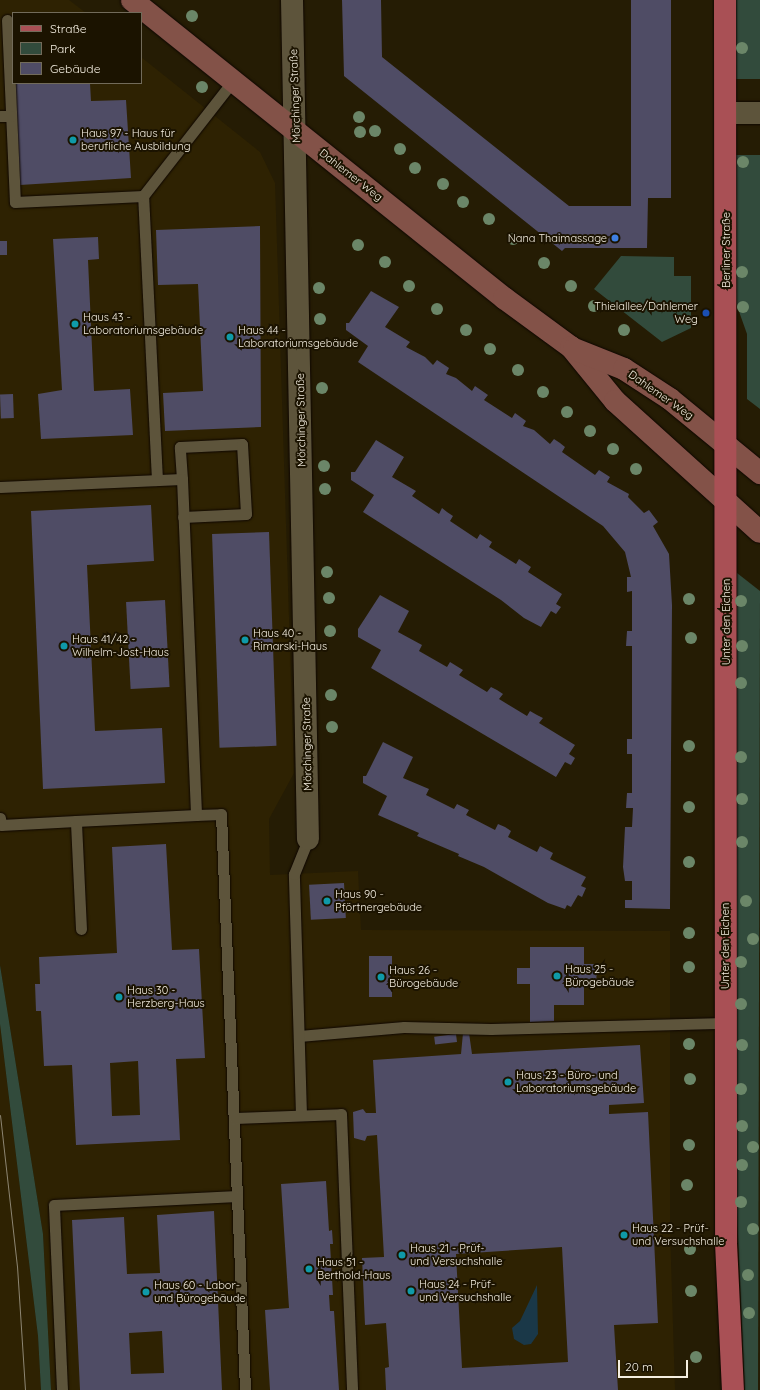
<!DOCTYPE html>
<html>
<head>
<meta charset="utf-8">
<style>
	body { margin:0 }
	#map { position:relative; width:760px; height:1390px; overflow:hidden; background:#251c04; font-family:Quicksand,sans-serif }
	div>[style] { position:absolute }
	.built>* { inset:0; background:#2e2202 }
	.green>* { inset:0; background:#324b3c; transform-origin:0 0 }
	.water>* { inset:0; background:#1a3848 }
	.building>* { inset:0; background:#4f4c65; transform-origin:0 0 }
	.roads { filter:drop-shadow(0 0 1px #0e0600) drop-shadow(0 0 1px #0e0600) }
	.service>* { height:11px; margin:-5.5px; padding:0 5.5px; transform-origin:5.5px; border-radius:5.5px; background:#5d543b }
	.minor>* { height:22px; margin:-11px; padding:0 11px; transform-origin:11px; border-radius:11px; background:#5d543b }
	.secondary>* { height:22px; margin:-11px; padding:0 11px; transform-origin:11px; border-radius:11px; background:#835248 }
	.primary>* { height:22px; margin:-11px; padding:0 11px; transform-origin:11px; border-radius:11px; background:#a95055 }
	.tram>* { height:1px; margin:-0.5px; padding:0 0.5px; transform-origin:0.5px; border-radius:0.5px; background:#8d8673 }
	.trees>* { width:12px; height:12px; margin:-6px; border-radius:50%; background:#6b8668 }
	.dots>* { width:11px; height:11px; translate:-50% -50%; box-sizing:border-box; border:2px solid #1b1300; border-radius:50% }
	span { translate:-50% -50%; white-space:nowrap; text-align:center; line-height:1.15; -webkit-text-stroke:4px #1b1300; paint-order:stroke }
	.street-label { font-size:11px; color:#f4eee0 }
	.poi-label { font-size:11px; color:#f4eee0 }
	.left { translate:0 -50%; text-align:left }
	.right { translate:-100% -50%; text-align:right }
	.legend { position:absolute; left:12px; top:12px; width:130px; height:72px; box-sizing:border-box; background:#1b1300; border:1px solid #726b5a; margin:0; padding:5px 7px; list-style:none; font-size:12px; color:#f4eee0 }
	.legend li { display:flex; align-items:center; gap:8px; height:20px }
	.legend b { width:20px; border:1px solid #726b5a }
	.scale { position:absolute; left:618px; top:1360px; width:70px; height:18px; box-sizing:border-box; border:2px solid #f4eee0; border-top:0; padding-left:5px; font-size:12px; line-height:14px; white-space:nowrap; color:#f4eee0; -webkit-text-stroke:3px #1b1300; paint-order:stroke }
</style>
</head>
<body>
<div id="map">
	<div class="built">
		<div style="clip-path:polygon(0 0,69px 0,86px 13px,13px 13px,13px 83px,141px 83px,141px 57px,260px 152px,275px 183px,294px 773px,269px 819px,270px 875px,358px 871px,361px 930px,670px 931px,670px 1228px,675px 1390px,51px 1390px,43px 1234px,0 965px)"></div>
		<div style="clip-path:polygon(0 1024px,38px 1336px,41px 1390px,0 1390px)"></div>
	</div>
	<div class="green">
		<div style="left:736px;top:0;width:24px;height:79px"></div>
		<div style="clip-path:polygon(736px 155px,760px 155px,760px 409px,747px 399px,747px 334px,736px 303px)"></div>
		<div style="clip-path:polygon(621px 256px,674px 257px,674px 276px,691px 276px,691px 328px,662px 342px,594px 289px)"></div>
		<div style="clip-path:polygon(737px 573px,760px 591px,758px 1390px,745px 1390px,737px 1213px)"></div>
		<div style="clip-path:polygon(0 965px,43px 1234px,51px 1390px,41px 1390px,38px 1336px,0 1024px)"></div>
	</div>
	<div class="water">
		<div style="clip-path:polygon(537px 1285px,538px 1334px,531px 1344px,524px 1345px,514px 1339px,512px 1328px,520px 1321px)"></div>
	</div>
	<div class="building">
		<div style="clip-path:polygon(342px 0,381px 0,382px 57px,569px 206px,631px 206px,631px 0,671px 0,671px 198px,648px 198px,647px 248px,565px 248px,562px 251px,344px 76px)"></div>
		<div style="clip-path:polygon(15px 83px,90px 83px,91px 101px,126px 100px,131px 178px,20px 185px)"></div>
		<div style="clip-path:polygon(260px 226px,261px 427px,165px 431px,163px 393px,203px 391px,198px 284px,158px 285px,156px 230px)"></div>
		<div style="clip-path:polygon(98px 237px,99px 259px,88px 260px,94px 391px,130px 389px,133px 435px,41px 439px,38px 394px,62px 390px,53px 239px)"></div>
		<div style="left:0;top:241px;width:7px;height:14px"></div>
		<div style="clip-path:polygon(371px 291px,399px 307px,385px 327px,410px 342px,406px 347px,425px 357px,433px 365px,437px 360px,449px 368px,446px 374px,456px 378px,472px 391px,475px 386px,488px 395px,484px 400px,512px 418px,515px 413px,526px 421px,523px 426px,534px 430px,550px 444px,554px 439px,560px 443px,565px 447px,562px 452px,595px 475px,599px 470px,610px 477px,607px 482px,629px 494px,628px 497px,644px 513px,649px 510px,658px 522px,653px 526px,669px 554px,672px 605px,670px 909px,625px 908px,625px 900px,632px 900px,632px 881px,625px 881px,623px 867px,625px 827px,632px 827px,633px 808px,626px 808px,627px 793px,632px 793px,632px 754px,627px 754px,627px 739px,632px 739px,632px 646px,626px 646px,627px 631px,632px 631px,632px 591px,627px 592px,627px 577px,631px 577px,625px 552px,603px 526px,358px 362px,368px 346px,346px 330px,346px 323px,349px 323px)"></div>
		<div style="left:13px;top:394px;width:24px;height:13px;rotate:88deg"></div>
		<div style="clip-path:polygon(376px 440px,404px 457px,392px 477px,416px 491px,412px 496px,439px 514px,442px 508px,447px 512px,453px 516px,450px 521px,477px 539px,480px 534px,492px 542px,489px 547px,516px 564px,519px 559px,531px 567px,528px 572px,562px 594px,556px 604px,561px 607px,556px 614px,551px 611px,541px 627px,524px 618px,501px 600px,363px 512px,374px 495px,351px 480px,351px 472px,355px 472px)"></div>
		<div style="clip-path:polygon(151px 505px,154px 561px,87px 565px,95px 731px,162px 728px,165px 783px,43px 789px,31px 511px)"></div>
		<div style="left:269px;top:532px;width:214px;height:57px;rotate:88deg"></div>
		<div style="clip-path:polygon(380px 595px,409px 611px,398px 632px,422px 645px,419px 651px,447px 667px,450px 662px,463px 670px,459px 675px,487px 692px,491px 687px,497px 690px,503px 694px,499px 699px,527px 716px,530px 711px,537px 715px,543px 718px,539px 723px,575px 745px,569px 754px,575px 758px,571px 765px,565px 762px,556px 777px,371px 668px,381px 650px,358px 637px,358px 629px)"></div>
		<div style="left:165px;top:600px;width:87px;height:39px;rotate:87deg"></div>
		<div style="clip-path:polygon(383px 742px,413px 757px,403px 778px,429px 789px,426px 795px,454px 809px,457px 804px,469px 810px,466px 815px,495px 830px,498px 824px,505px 827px,511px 831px,508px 837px,537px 852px,540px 846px,553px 853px,550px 859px,586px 877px,581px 886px,586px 888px,582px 897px,578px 895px,571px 907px,567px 905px,565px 909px,548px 903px,484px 867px,458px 856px,459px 854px,417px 836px,419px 833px,378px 815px,387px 796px,363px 783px,363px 776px,366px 776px)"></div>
		<div style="clip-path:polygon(evenodd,166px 844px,172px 950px,199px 949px,205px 1058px,176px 1059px,180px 1140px,76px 1145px,72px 1065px,44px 1066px,41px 1011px,36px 1011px,35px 984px,40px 984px,39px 957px,117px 953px,112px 847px,166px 844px,138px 1061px,140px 1115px,112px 1116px,110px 1063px,138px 1061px)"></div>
		<div style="left:344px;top:883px;width:35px;height:35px;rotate:87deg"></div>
		<div style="clip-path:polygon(530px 947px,584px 947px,584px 964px,597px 964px,596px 987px,584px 987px,584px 1005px,554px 1005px,554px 1021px,530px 1022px,530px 984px,517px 984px,517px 968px,530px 968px)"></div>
		<div style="left:369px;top:956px;width:23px;height:41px"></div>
		<div style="clip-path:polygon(evenodd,463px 1033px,469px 1033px,472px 1054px,640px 1045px,644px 1103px,609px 1105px,609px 1114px,648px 1112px,658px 1323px,614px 1325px,618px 1390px,386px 1390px,385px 1368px,389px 1367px,386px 1323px,365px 1325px,362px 1258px,384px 1257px,377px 1135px,367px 1136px,365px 1141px,354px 1138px,353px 1112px,363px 1109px,366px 1113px,376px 1113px,373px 1060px,461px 1054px,463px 1033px,562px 1247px,568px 1362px,462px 1368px,456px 1254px,562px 1247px)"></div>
		<div style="left:456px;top:1034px;width:8px;height:22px;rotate:83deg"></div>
		<div style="clip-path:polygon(326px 1181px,329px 1231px,332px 1230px,333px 1244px,330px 1244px,333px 1295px,329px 1295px,330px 1311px,334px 1311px,339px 1390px,270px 1390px,265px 1310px,289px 1308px,281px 1184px)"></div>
		<div style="clip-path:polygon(evenodd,214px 1211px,222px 1390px,80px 1390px,72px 1220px,124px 1217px,127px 1274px,160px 1273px,157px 1215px,214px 1211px,162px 1331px,164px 1373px,131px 1374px,129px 1333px,162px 1331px)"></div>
	</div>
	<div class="roads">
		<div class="service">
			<div style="left:7px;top:20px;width:182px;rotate:87.5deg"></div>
			<div style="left:15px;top:202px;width:128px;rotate:-2.7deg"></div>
			<div style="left:0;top:116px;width:11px"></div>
			<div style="left:182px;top:479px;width:32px;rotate:-94deg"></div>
			<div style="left:180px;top:447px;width:62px;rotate:-2.8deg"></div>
			<div style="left:242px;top:444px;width:70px;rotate:86.7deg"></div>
			<div style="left:246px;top:514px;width:63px;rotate:177.3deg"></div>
			<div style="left:157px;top:480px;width:284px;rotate:-92.8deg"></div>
			<div style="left:143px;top:196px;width:146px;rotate:-52deg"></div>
			<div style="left:0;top:487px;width:182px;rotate:-2.5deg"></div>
			<div style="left:182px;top:479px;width:336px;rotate:87.6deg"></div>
			<div style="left:196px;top:815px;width:25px;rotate:-2deg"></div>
			<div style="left:221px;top:814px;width:576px;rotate:87.61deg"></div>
			<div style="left:0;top:818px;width:7px;rotate:82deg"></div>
			<div style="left:1px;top:825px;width:75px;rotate:-3.1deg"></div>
			<div style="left:81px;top:929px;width:108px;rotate:-92.7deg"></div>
			<div style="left:76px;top:821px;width:120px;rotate:-2.9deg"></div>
			<div style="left:299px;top:1036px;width:105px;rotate:-4.9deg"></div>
			<div style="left:404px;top:1027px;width:87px;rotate:1.3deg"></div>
			<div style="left:491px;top:1029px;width:234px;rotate:-1.5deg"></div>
			<div style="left:301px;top:1115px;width:241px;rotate:-91.7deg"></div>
			<div style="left:294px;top:874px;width:38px;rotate:-68deg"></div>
			<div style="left:234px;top:1118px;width:107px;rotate:-2.1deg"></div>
			<div style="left:341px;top:1114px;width:276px;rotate:87.7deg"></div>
			<div style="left:62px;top:1390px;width:185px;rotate:-92.5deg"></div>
			<div style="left:54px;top:1205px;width:183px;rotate:-2.8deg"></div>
		</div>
		<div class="minor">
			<div style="left:292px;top:0;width:839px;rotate:88.91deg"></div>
			<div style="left:726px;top:113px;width:34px"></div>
		</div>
		<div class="secondary">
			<div style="left:132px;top:0;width:477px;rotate:38.7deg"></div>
			<div style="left:504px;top:298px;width:83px;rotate:36.2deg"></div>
			<div style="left:571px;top:347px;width:70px;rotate:50.8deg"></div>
			<div style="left:615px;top:401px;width:195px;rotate:42.1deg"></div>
			<div style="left:574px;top:349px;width:54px;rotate:21.8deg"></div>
			<div style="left:624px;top:369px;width:55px;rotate:33.1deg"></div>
			<div style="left:670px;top:399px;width:117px;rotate:39.4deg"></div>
		</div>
		<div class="primary">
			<div style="left:725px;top:0;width:1243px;rotate:89.95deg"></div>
			<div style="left:726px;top:1243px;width:147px;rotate:87.3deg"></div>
		</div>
	</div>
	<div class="tram">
		<div style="left:0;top:1115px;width:152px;rotate:83.6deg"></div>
		<div style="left:17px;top:1266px;width:124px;rotate:86.3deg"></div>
	</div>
	<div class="trees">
		<div style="left:192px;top:16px"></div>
		<div style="left:742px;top:48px"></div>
		<div style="left:202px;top:87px"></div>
		<div style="left:359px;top:117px"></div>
		<div style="left:375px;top:131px"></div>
		<div style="left:360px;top:132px"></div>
		<div style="left:400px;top:149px"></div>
		<div style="left:743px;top:162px"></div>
		<div style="left:415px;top:168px"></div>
		<div style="left:443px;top:184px"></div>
		<div style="left:463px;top:202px"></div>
		<div style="left:489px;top:219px"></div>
		<div style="left:513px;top:239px"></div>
		<div style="left:358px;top:245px"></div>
		<div style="left:385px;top:262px"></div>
		<div style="left:544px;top:263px"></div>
		<div style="left:742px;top:272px"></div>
		<div style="left:409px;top:286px"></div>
		<div style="left:571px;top:286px"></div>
		<div style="left:319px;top:288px"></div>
		<div style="left:594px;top:306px"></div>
		<div style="left:743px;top:307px"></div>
		<div style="left:437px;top:309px"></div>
		<div style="left:320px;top:319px"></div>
		<div style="left:466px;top:330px"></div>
		<div style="left:624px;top:330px"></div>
		<div style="left:490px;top:349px"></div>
		<div style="left:518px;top:370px"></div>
		<div style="left:322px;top:388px"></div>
		<div style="left:543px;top:392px"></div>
		<div style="left:567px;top:412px"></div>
		<div style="left:590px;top:431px"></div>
		<div style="left:613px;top:449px"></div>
		<div style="left:324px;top:466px"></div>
		<div style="left:636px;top:469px"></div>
		<div style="left:325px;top:489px"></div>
		<div style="left:327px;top:572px"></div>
		<div style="left:329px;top:598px"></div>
		<div style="left:689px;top:599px"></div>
		<div style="left:741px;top:601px"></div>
		<div style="left:330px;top:631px"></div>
		<div style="left:691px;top:638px"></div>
		<div style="left:742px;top:646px"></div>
		<div style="left:741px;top:683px"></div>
		<div style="left:331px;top:695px"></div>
		<div style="left:332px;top:727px"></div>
		<div style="left:689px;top:746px"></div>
		<div style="left:741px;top:757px"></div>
		<div style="left:742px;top:799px"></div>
		<div style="left:689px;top:807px"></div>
		<div style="left:742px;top:842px"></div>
		<div style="left:689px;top:862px"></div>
		<div style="left:746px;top:901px"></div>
		<div style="left:689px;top:933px"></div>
		<div style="left:753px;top:939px"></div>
		<div style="left:741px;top:962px"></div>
		<div style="left:689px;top:967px"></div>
		<div style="left:741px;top:1004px"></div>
		<div style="left:689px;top:1044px"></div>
		<div style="left:742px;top:1045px"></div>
		<div style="left:690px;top:1079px"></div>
		<div style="left:741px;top:1089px"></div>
		<div style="left:742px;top:1126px"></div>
		<div style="left:689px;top:1145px"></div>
		<div style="left:753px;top:1147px"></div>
		<div style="left:742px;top:1165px"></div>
		<div style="left:687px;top:1185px"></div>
		<div style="left:741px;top:1202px"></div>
		<div style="left:753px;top:1229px"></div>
		<div style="left:690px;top:1249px"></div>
		<div style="left:748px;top:1275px"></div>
		<div style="left:691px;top:1291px"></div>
		<div style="left:749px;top:1313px"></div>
		<div style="left:696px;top:1357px"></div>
	</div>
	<div class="dots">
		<div style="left:73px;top:140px;background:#0f9aa8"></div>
		<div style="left:615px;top:238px;background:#3f7fe0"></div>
		<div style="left:706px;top:313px;background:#1a4fb4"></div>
		<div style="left:75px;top:324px;background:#0f9aa8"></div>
		<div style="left:230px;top:337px;background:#0f9aa8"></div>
		<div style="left:245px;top:640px;background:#0f9aa8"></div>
		<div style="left:64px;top:646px;background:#0f9aa8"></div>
		<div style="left:327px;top:901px;background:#0f9aa8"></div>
		<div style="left:557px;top:976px;background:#0f9aa8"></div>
		<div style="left:381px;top:977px;background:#0f9aa8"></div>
		<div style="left:119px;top:997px;background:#0f9aa8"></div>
		<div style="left:508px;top:1082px;background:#0f9aa8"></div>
		<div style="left:624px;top:1235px;background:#0f9aa8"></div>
		<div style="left:402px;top:1255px;background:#0f9aa8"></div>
		<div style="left:309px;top:1269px;background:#0f9aa8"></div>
		<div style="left:411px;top:1291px;background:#0f9aa8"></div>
		<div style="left:146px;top:1292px;background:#0f9aa8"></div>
	</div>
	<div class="street-label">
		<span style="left:295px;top:96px;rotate:-92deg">Mörchinger Straße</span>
		<span style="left:351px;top:175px;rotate:38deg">Dahlemer Weg</span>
		<span style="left:726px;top:250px;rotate:-90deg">Berliner Straße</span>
		<span style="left:661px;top:395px;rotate:35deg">Dahlemer Weg</span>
		<span style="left:301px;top:420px;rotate:-91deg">Mörchinger Straße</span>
		<span style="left:726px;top:622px;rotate:-90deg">Unter den Eichen</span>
		<span style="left:307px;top:744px;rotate:-91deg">Mörchinger Straße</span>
		<span style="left:725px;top:946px;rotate:-90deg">Unter den Eichen</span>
	</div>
	<div class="poi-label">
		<span class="left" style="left:81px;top:140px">Haus 97 - Haus für<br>berufliche Ausbildung</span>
		<span class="right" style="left:607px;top:238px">Nana Thaimassage</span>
		<span class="right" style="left:698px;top:313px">Thielallee/Dahlemer<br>Weg</span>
		<span class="left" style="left:83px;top:324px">Haus 43 -<br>Laboratoriumsgebäude</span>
		<span class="left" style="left:238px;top:337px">Haus 44 -<br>Laboratoriumsgebäude</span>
		<span class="left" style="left:253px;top:640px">Haus 40 -<br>Rimarski-Haus</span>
		<span class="left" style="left:72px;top:646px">Haus 41/42 -<br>Wilhelm-Jost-Haus</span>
		<span class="left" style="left:335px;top:901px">Haus 90 -<br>Pförtnergebäude</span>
		<span class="left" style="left:565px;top:976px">Haus 25 -<br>Bürogebäude</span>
		<span class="left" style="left:389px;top:977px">Haus 26 -<br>Bürogebäude</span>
		<span class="left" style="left:127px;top:997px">Haus 30 -<br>Herzberg-Haus</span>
		<span class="left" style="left:516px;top:1082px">Haus 23 - Büro- und<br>Laboratoriumsgebäude</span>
		<span class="left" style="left:632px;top:1235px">Haus 22 - Prüf-<br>und Versuchshalle</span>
		<span class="left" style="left:410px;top:1255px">Haus 21 - Prüf-<br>und Versuchshalle</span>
		<span class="left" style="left:317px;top:1269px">Haus 51 -<br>Berthold-Haus</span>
		<span class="left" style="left:419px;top:1291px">Haus 24 - Prüf-<br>und Versuchshalle</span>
		<span class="left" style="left:154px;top:1292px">Haus 60 - Labor-<br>und Bürogebäude</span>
	</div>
	<ul class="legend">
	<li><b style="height:5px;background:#a95055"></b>Straße</li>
	<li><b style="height:11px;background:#324b3c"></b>Park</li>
	<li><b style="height:11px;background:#4f4c65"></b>Gebäude</li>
	</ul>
	<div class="scale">20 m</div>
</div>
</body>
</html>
